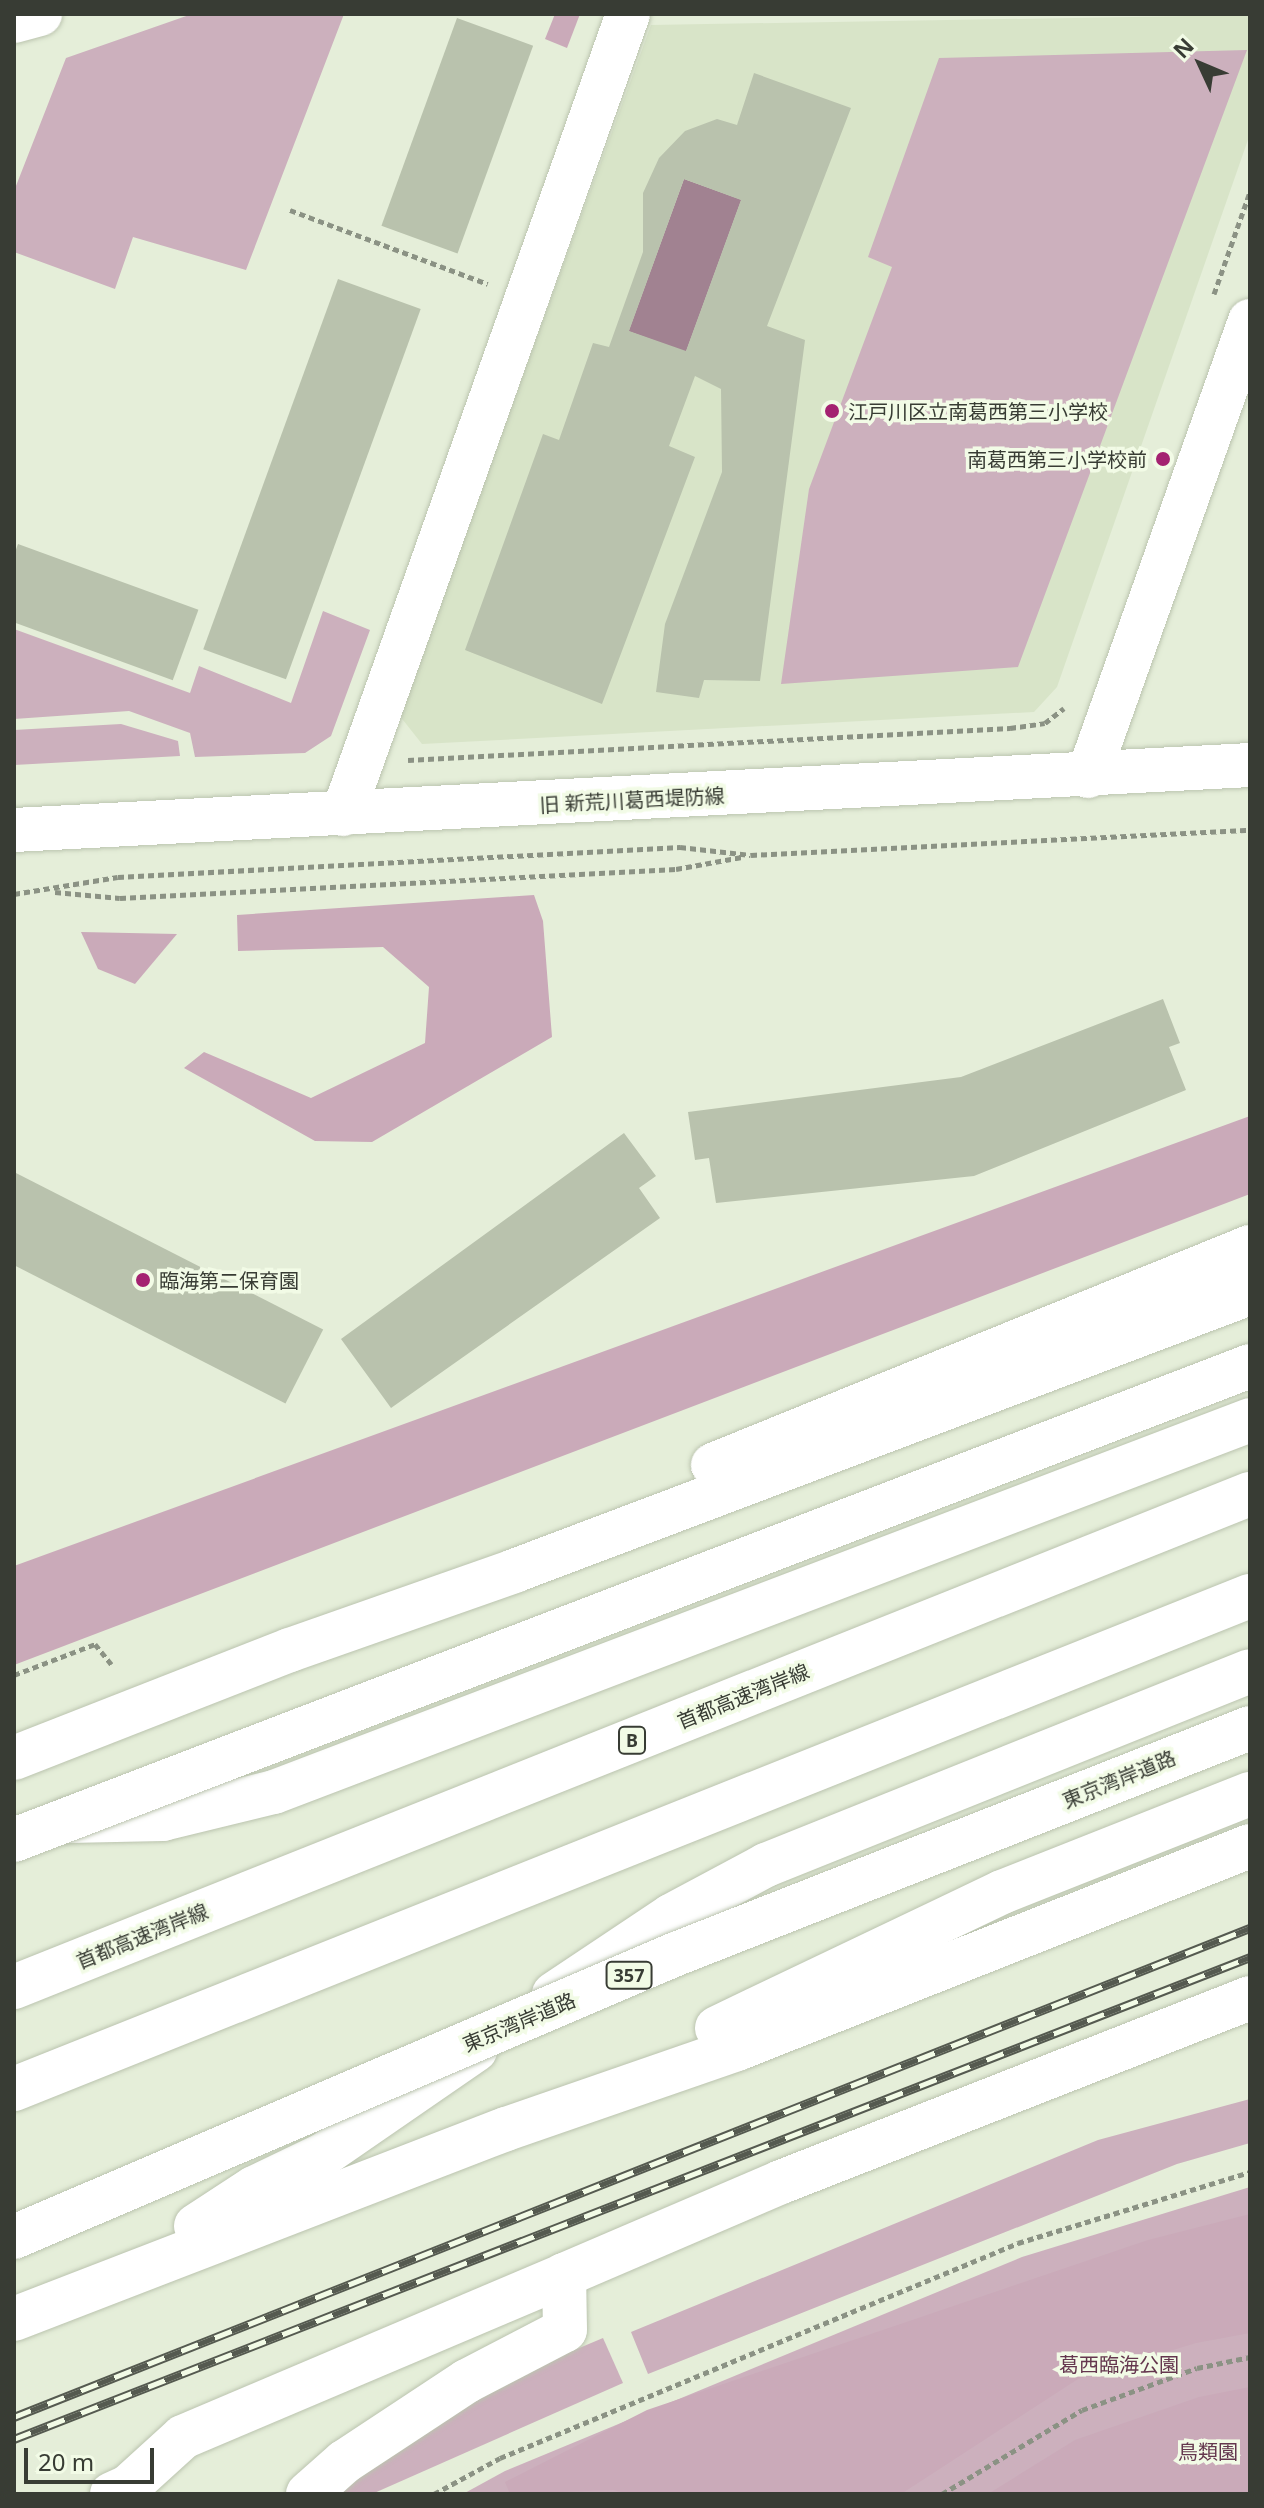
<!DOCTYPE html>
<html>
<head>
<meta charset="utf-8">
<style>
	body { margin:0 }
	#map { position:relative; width:1264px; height:2508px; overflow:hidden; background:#e5eed9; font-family:"Noto Sans","Noto Sans JP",sans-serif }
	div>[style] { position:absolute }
	.built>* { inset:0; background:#d8e4c8 }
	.green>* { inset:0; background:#ccb0bd }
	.forest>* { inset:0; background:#caaab9 }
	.water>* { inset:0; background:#a18291; transform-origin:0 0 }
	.building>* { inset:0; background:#b9c2ad; transform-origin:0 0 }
	.path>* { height:5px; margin-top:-2.5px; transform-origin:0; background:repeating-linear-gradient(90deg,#8b9284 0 6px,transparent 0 10px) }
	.roads { filter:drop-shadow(0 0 2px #bbc4af) drop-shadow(0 0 2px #bbc4af) }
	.minor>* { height:44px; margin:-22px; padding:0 22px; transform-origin:22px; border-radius:22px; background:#fff }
	.highway>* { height:44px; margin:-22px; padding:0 22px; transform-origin:22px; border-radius:22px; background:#fff }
	.rail>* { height:9px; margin-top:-4.5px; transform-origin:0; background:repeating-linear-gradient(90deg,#f2fbe6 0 18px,#555a50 0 36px); box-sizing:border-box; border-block:2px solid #555a50 }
	.bridges { filter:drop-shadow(0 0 2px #bbc4af) drop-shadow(0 0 2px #bbc4af) }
	.highway-bridge>* { height:44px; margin:-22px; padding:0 22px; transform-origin:22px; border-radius:22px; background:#fff }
	.dots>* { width:22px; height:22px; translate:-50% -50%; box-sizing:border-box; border:4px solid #f2fbe6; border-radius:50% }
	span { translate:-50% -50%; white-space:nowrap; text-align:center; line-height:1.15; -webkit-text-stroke:7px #f2fbe6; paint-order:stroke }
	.shield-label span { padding:2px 6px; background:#f2fbe6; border:2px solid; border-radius:6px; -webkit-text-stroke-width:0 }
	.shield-label { font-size:18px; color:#383c34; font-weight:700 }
	.poi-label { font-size:20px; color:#383c34 }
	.left { translate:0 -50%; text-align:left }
	.right { translate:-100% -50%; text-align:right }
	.street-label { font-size:20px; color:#383c34 }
	.park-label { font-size:20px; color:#64374e }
	.frame { position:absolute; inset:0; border:16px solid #383c34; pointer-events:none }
	.north { position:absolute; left:1160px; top:24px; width:80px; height:80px; -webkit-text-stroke:6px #f2fbe6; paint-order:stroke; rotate:314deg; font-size:22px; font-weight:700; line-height:32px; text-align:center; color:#383c34 }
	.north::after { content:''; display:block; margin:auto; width:28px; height:36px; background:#383c34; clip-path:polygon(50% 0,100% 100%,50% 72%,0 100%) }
	.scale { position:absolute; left:24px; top:2448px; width:130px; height:36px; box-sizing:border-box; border:4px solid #383c34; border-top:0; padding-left:10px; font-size:24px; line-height:28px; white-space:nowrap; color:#383c34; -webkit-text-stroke:6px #f2fbe6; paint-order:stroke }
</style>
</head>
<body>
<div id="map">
	<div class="built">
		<div style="clip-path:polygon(1250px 15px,1250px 134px,1057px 687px,1034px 712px,422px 744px,399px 715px,651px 25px)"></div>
	</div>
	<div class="green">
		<div style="clip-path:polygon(192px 14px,344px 14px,246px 270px,133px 237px,115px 289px,14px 252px,14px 191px,66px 58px)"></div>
		<div style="clip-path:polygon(1247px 50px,1018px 667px,781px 684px,809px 489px,892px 267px,868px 257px,939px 58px)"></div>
		<div style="clip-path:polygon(323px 611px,370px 630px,331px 736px,305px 753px,195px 757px,190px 733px,129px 711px,14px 719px,14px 629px,190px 693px,199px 666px,291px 703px)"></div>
		<div style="clip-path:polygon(121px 724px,178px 741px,180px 756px,14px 765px,14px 730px)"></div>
		<div style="clip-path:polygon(1250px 2099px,1250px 2143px,1177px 2164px,648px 2374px,631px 2332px,1098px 2140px)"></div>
		<div style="clip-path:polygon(1250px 2187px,1250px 2494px,463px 2494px,505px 2471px,1022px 2257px)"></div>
		<div style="clip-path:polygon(603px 2338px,623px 2383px,372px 2494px,320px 2494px,470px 2394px)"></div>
	</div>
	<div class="forest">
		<div style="clip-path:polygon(555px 14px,580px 14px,567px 48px,545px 39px)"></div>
		<div style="clip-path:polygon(534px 895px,543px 921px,552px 1037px,372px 1142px,315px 1141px,184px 1068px,204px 1052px,311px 1098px,425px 1043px,429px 987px,383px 947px,238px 951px,237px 915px)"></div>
		<div style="clip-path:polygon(81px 932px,177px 934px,135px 984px,98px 969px)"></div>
		<div style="clip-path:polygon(1250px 1116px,1250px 1194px,14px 1665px,14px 1566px)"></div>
		<div style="clip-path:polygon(1250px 2214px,1250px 2333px,1196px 2343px,1078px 2379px,901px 2494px,630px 2494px,613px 2490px,510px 2494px,505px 2482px,647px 2410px,1148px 2240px)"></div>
		<div style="clip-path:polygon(1250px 2387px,1250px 2494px,988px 2494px,1075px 2440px,1199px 2397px)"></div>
	</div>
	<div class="water">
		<div style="left:684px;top:179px;width:61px;height:162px;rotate:20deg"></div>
	</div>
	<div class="building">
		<div style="left:457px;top:18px;width:81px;height:221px;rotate:20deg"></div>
		<div style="clip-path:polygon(evenodd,754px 73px,851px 108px,767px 326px,805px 340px,760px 681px,704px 680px,699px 698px,656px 692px,665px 624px,722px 472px,721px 389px,695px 376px,669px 446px,695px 457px,602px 704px,465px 650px,543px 434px,559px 440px,593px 343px,609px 347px,643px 252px,643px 193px,659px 158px,685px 131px,717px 119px,737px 125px,754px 73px,684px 179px,741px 200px,686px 351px,629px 331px,684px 179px)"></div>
		<div style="left:338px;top:279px;width:88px;height:394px;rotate:20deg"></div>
		<div style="left:18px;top:544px;width:192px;height:75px;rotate:20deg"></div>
		<div style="clip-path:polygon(1163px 999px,1180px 1043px,1169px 1047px,1186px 1090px,974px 1176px,716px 1203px,709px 1158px,695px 1160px,688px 1112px,961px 1077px)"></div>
		<div style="clip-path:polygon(624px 1133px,656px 1176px,639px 1188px,660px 1218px,391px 1408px,341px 1339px)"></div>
		<div style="left:14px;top:1172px;width:347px;height:83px;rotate:27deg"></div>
	</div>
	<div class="path">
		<div style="left:290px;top:210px;width:211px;rotate:20.5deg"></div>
		<div style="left:1214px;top:294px;width:108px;rotate:-70.6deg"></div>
		<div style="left:408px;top:760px;width:603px;rotate:-3.04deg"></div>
		<div style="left:1010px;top:728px;width:35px;rotate:-8deg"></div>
		<div style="left:1045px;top:723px;width:24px;rotate:-38deg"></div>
		<div style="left:55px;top:892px;width:65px;rotate:5.3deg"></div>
		<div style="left:120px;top:898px;width:557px;rotate:-2.99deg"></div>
		<div style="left:676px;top:869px;width:67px;rotate:-10.3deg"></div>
		<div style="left:14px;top:894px;width:105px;rotate:-9.3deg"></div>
		<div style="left:118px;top:877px;width:563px;rotate:-3.06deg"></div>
		<div style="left:680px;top:847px;width:71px;rotate:6.4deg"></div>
		<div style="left:751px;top:855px;width:500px;rotate:-2.9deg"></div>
		<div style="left:14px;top:1675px;width:87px;rotate:-20.9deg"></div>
		<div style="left:95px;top:1644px;width:26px;rotate:51deg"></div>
		<div style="left:434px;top:2494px;width:75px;rotate:-28.6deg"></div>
		<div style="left:500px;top:2458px;width:561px;rotate:-22.54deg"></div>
		<div style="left:1018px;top:2243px;width:243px;rotate:-17deg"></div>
		<div style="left:942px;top:2494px;width:163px;rotate:-31deg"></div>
		<div style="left:1082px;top:2410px;width:122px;rotate:-20.1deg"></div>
		<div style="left:1197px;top:2368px;width:54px;rotate:-11.7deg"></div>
	</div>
	<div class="roads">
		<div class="minor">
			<div style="left:14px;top:21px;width:27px;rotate:-15deg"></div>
			<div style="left:1088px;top:776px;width:483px;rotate:-70.4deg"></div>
			<div style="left:343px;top:814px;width:849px;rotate:-70.39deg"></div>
			<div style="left:14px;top:830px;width:1238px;rotate:-3.01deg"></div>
			<div style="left:112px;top:2494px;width:17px;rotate:-24deg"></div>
			<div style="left:128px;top:2487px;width:74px;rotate:-42.3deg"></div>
			<div style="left:183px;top:2437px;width:414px;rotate:-23deg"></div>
			<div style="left:308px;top:2494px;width:48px;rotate:-41.6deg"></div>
			<div style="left:344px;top:2462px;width:147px;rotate:-33.4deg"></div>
			<div style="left:467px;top:2381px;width:110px;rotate:-27.5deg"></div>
			<div style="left:565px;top:2330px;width:55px;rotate:-91deg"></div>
			<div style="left:564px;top:2275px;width:236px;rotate:-23.2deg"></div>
			<div style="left:781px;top:2182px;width:504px;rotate:-21.42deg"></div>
		</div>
		<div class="highway">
			<div style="left:713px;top:1465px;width:580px;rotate:-22.1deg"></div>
			<div style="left:14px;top:1758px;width:296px;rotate:-21.4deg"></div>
			<div style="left:290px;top:1650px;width:238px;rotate:-19.4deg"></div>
			<div style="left:514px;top:1571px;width:787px;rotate:-20.69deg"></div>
			<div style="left:68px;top:1821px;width:95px;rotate:-1.2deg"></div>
			<div style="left:163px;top:1819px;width:114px;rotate:-13.7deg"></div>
			<div style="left:274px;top:1792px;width:1044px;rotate:-20.86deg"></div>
			<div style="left:14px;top:1987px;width:1331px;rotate:-21.75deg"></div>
			<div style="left:554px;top:1994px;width:141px;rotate:-33.7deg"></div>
			<div style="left:671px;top:1916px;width:108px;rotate:-28.2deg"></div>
			<div style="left:766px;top:1865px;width:521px;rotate:-21.84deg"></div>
			<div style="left:717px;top:2028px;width:316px;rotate:-25.5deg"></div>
			<div style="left:1002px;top:1892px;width:267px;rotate:-21.6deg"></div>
			<div style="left:14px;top:2089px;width:1331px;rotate:-21.75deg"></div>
			<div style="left:196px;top:2226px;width:69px;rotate:-33.2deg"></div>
			<div style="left:254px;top:2188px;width:76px;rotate:-25.6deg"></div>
			<div style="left:323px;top:2155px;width:185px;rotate:-34.6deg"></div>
			<div style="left:14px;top:2319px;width:527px;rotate:-21.12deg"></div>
			<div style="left:506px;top:2129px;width:244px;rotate:-19.1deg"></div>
			<div style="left:737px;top:2049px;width:552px;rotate:-21.59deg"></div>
		</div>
	</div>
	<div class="rail">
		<div style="left:14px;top:2417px;width:1329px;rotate:-21.59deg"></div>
		<div style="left:14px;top:2439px;width:1327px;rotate:-21.3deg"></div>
	</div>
	<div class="bridges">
		<div class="highway-bridge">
			<div style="left:14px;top:1840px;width:1324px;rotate:-20.98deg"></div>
			<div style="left:14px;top:2237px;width:720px;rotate:-23.15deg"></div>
			<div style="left:676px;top:1954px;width:617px;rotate:-21.49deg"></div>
		</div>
	</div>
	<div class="dots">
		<div style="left:832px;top:411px;background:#a42271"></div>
		<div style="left:1163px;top:459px;background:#a42271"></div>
		<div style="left:143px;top:1280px;background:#a42271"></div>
	</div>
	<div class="shield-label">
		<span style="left:632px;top:1740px">B</span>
		<span style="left:629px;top:1975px">357</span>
	</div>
	<div class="poi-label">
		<span class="left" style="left:848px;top:411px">江戸川区立南葛西第三小学校</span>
		<span class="right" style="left:1147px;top:459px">南葛西第三小学校前</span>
		<span class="left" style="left:159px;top:1280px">臨海第二保育園</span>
	</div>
	<div class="street-label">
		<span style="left:632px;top:800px;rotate:-3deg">旧 新荒川葛西堤防線</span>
		<span style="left:743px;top:1696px;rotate:-22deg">首都高速湾岸線</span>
		<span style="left:1119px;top:1779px;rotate:-22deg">東京湾岸道路</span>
		<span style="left:142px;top:1936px;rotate:-22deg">首都高速湾岸線</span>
		<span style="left:519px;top:2022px;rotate:-23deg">東京湾岸道路</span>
	</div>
	<div class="park-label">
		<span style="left:1119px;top:2364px">葛西臨海公園</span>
		<span style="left:1208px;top:2451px">鳥類園</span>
	</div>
	<div class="frame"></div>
	<div class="north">N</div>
	<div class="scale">20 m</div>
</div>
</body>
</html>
